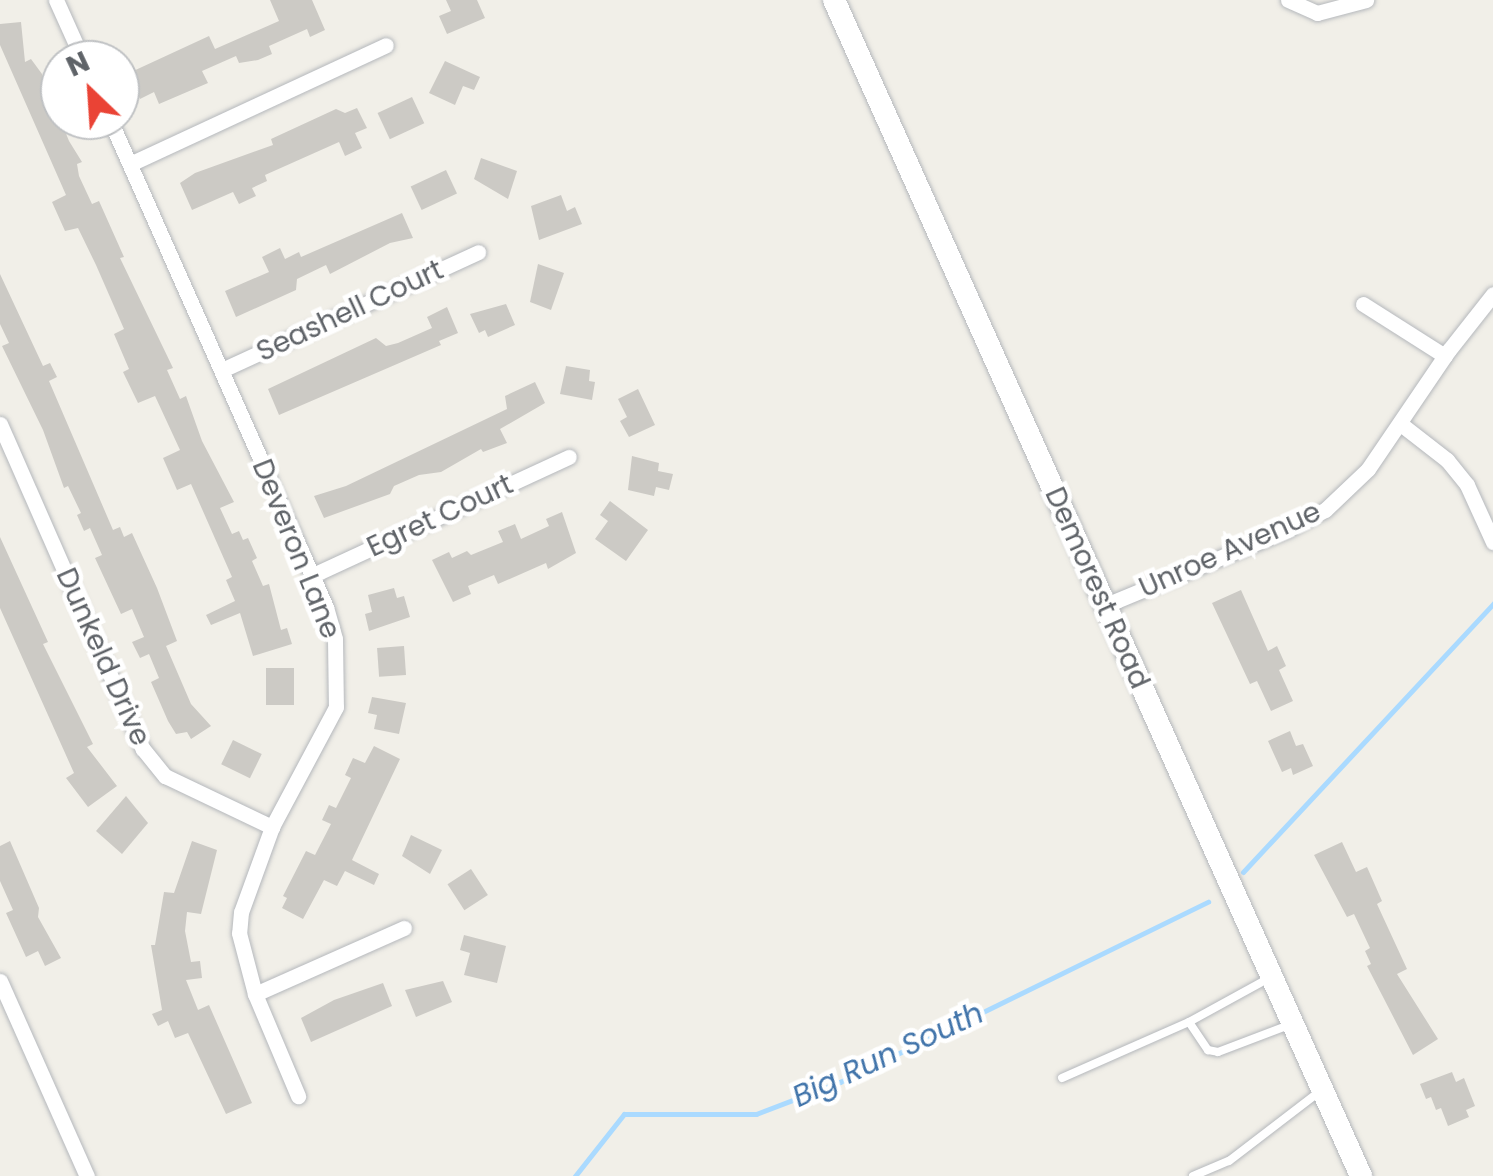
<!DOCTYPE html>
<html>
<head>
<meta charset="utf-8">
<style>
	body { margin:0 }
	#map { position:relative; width:1493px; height:1176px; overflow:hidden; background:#f1efe8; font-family:Poppins,sans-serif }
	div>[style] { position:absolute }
	.stream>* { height:5px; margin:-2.5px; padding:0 2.5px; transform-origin:2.5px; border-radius:2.5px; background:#aadaff }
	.building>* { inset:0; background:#cccac5; transform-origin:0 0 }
	.roads { filter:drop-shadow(0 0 2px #b5b8bc) drop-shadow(0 0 2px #b5b8bc) }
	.lane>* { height:8px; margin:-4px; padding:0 4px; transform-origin:4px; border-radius:4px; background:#fff }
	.street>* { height:15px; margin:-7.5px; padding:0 7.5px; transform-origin:7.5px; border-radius:7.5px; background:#fff }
	.secondary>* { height:22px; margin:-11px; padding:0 11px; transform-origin:11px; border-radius:11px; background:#fff }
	span { translate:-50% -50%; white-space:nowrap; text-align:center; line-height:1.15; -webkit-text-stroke:9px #fff; paint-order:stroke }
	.street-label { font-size:28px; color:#5f6368 }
	.water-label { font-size:30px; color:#4174aa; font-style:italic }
	.north { position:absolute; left:40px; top:40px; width:100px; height:100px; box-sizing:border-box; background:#fff; border:2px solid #bfc1c3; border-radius:50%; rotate:335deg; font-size:28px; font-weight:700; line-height:40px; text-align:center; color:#5f6368 }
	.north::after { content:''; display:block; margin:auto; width:35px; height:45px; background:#ea4335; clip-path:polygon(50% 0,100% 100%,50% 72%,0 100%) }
</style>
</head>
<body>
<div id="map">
	<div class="stream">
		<div style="left:1243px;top:872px;width:367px;rotate:-47deg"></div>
		<div style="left:575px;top:1176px;width:79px;rotate:-51.7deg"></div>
		<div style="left:624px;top:1114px;width:132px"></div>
		<div style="left:756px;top:1114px;width:90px;rotate:-20.9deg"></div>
		<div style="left:840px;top:1082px;width:410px;rotate:-26.1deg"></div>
	</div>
	<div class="building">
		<div style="clip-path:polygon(270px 0,312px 0,325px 30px,310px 37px,307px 29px,269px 46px,272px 54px,258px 60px,239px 63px,236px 56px,202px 71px,208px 83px,159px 104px,154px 92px,140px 99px,129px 73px,209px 36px,215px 49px,279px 21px)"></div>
		<div style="clip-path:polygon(446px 0,477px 0,485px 18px,447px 34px,439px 16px,451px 11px)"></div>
		<div style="clip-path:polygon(21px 22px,25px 62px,31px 59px,42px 74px,69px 141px,82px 162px,77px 164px,79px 176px,92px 204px,99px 201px,124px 257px,120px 258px,173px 368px,167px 370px,180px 399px,186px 396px,202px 441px,234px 502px,220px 508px,232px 534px,239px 531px,243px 540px,248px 538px,257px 558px,252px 561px,263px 586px,269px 584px,281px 630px,287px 628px,292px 644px,253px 656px,240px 613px,211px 625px,206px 615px,235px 601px,226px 580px,232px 577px,191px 484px,177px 490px,163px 458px,180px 450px,155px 396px,138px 403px,123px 372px,129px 369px,114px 334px,124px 329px,96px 265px,78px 228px,65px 231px,52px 202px,66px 195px,0 45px,0 24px)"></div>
		<div style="clip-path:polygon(445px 61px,480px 77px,474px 90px,463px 86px,455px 105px,429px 93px)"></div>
		<div style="left:412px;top:97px;width:29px;height:38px;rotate:65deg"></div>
		<div style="clip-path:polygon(357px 108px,367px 128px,355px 133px,362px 148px,345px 156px,339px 142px,265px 175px,267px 181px,252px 188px,256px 196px,239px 204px,233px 192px,192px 210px,180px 183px,195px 173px,273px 145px,271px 139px,336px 109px,345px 113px)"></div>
		<div style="clip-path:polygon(481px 158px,517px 171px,508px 199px,474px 179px)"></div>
		<div style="left:446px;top:170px;width:26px;height:39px;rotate:65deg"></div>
		<div style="clip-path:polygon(561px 195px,567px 211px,575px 207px,582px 224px,539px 240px,531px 206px)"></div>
		<div style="clip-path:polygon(402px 213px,413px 238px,390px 243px,330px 274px,326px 265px,297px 279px,296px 290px,236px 317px,225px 291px,269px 272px,262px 257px,280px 248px,285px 259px,299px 252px,301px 257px)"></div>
		<div style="clip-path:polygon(538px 264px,564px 273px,551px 310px,530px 302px)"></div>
		<div style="clip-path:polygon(0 274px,43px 366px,50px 363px,57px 377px,49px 381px,113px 530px,120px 527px,124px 537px,132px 533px,157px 588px,177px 641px,166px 646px,191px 704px,211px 726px,191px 739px,187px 732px,176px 734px,168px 721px,151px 682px,159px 678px,149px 654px,140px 658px,132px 642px,144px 637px,132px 609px,121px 614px,95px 558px,102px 555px,90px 528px,84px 531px,77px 515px,81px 513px,68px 486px,64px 488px,43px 430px,2px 346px,9px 343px,0 324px)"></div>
		<div style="clip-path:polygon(506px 304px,515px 325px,488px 337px,485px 330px,479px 333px,470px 314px)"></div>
		<div style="clip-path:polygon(447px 307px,458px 333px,439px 341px,441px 345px,279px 415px,268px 389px,376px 338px,386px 346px,398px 343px,432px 328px,427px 317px)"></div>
		<div style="clip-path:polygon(566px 366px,590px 370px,589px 381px,595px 382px,592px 400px,560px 394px)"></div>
		<div style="clip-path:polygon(535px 382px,545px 403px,500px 429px,507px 443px,483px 452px,481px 449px,441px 472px,419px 475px,394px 486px,390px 494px,324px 518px,314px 496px,346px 486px,507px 409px,505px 396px)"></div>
		<div style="clip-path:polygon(638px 389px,655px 425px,629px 437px,620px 421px,627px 417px,618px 399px)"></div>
		<div style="clip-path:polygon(632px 456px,659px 463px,658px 471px,673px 474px,669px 490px,656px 487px,654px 496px,628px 490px)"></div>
		<div style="clip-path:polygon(610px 501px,648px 530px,626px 561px,595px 539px,608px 521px,600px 515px)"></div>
		<div style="clip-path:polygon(562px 512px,576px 553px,548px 569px,546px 563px,498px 584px,494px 575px,468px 586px,471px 594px,453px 602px,432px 560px,449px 552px,452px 558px,467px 551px,471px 555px,503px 542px,498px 531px,515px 524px,521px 539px,549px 526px,546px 519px)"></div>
		<div style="clip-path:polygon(0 537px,48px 642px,43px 644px,93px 744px,87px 747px,117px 786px,88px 807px,66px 778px,74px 773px,0 608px)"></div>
		<div style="clip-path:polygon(394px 588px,397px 598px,404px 596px,410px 617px,369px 631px,365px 614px,372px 612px,368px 595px)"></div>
		<div style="clip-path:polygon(1241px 590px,1268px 651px,1277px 646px,1286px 666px,1279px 670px,1293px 701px,1271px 711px,1257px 681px,1250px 684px,1212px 603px)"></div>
		<div style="left:404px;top:646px;width:29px;height:27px;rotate:86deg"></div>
		<div style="left:266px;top:668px;width:28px;height:37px"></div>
		<div style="clip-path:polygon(372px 697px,406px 703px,399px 734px,374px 729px,377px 715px,368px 713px)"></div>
		<div style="clip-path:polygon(1290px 731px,1296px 746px,1303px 744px,1313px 766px,1293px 775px,1291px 768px,1282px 772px,1268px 741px)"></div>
		<div style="left:233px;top:740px;width:32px;height:27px;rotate:26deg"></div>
		<div style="clip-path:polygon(374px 746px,400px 759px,352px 860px,379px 874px,374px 885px,345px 871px,337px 886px,324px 880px,303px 919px,282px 908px,287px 898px,283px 896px,306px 851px,315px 855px,331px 824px,322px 820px,329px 805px,336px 808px,351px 778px,345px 775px,353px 758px,365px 763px)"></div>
		<div style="clip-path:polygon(126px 796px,148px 823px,122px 854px,96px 831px)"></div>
		<div style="clip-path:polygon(411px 835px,442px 850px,430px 874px,402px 856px)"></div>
		<div style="clip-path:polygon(10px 841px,39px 908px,38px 917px,61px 958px,45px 966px,38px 951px,26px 957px,6px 913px,13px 910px,0 881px,0 846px)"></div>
		<div style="clip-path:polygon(192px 841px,217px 850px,201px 914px,187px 912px,185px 931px,191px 962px,200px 961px,202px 978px,186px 980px,198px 1010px,209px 1005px,252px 1103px,226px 1114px,188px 1033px,175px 1038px,168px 1021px,158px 1026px,152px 1014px,162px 1010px,151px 945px,155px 945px,164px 892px,174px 893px)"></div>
		<div style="clip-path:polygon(1342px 842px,1356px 872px,1367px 867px,1382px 901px,1377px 904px,1407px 969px,1397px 974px,1438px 1039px,1413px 1055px,1367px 966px,1371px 964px,1365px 951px,1370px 948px,1354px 914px,1347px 917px,1314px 855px)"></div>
		<div style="left:471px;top:869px;width:31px;height:28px;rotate:57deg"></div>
		<div style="clip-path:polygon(464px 935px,506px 946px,497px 983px,464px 975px,470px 953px,460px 950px)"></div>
		<div style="clip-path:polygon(443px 981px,452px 1002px,416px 1017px,405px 990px)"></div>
		<div style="clip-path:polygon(383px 983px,392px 1006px,311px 1042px,301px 1018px,334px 1000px)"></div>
		<div style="clip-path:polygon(1452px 1072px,1456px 1082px,1464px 1078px,1475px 1106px,1466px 1110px,1469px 1117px,1448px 1126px,1441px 1108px,1436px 1110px,1431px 1097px,1426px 1099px,1420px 1084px)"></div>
	</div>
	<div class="roads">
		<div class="lane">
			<div style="left:1189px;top:1022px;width:34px;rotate:56deg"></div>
			<div style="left:1208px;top:1050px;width:10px;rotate:11deg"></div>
			<div style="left:1218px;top:1052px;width:76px;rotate:-20.8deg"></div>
			<div style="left:1062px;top:1078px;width:139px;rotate:-23.8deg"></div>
			<div style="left:1189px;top:1022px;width:91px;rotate:-28.8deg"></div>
			<div style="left:1193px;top:1176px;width:39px;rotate:-23deg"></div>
			<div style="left:1229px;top:1161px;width:113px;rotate:-37.5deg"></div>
		</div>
		<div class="street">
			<div style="left:56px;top:0;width:66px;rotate:65.8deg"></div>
			<div style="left:1288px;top:0;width:32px;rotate:24deg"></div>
			<div style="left:1317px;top:13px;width:51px;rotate:-14.9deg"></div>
			<div style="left:110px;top:120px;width:533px;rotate:66.08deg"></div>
			<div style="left:326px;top:607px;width:33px;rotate:74deg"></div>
			<div style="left:335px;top:639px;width:68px;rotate:89.2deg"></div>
			<div style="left:336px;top:707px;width:136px;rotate:118.1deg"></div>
			<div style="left:272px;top:827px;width:90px;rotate:110deg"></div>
			<div style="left:241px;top:912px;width:21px;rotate:95deg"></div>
			<div style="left:239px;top:933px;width:63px;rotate:75.3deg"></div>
			<div style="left:255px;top:994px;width:111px;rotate:67.1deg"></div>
			<div style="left:130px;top:164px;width:282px;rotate:-24.9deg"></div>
			<div style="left:1363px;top:304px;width:97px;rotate:32.4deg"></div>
			<div style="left:222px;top:370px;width:282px;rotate:-24.7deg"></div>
			<div style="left:0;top:424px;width:355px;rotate:66.3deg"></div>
			<div style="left:143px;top:749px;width:35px;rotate:51deg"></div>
			<div style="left:165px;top:776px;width:119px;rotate:25.5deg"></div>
			<div style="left:1402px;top:425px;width:57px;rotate:37.9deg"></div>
			<div style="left:1447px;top:460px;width:32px;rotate:51deg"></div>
			<div style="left:1467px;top:485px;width:63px;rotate:65.5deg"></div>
			<div style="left:311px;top:576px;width:284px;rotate:-24.8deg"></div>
			<div style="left:1106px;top:605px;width:196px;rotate:-22.5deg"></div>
			<div style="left:1287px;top:530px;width:43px;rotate:-27.8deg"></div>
			<div style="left:1325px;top:510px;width:59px;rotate:-43.6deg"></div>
			<div style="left:1368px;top:469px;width:144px;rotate:-55.8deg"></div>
			<div style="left:1449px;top:350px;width:71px;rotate:-51.8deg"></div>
			<div style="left:0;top:981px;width:214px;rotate:66deg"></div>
			<div style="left:255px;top:994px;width:163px;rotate:-23.9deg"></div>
		</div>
		<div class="secondary">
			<div style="left:834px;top:0;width:1289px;rotate:65.86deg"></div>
		</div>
	</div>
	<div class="street-label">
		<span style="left:350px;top:311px;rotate:-25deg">Seashell Court</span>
		<span style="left:440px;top:516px;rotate:-25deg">Egret Court</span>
		<span style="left:296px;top:549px;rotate:68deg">Deveron Lane</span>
		<span style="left:1230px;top:550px;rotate:-24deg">Unroe Avenue</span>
		<span style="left:1097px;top:588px;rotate:66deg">Demorest Road</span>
		<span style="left:103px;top:657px;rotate:66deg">Dunkeld Drive</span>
	</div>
	<div class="water-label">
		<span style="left:888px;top:1055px;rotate:-25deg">Big Run South</span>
	</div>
	<div class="north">N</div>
</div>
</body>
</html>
